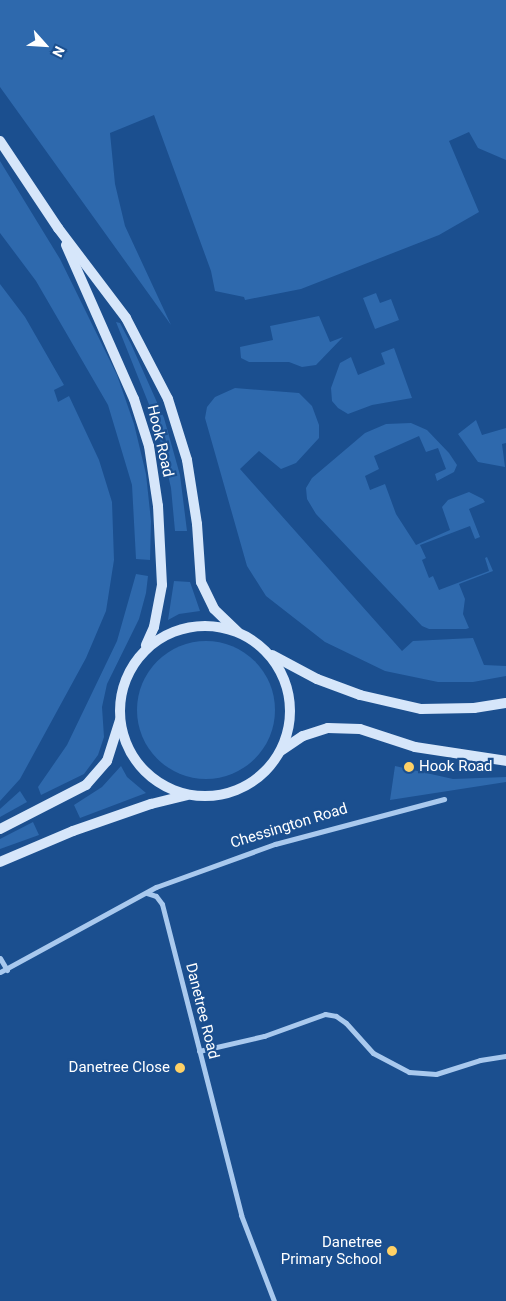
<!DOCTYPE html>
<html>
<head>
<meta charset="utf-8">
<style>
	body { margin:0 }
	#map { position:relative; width:506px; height:1301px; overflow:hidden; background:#1b4f8f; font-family:Roboto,sans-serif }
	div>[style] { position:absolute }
	.green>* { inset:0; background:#2e69ad }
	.round { border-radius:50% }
	.minor>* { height:5px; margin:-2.5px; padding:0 2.5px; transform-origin:2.5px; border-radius:2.5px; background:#a9c9ee }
	.secondary>* { height:10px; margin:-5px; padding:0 5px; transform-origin:5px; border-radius:5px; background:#d6e6fa }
	.secondary>.ring { margin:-5px; padding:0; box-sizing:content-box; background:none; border:10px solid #d6e6fa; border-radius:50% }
	.dots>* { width:14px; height:14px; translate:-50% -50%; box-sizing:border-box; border:2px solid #1b4f8f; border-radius:50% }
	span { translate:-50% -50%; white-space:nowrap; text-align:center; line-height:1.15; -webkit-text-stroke:4.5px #1b4f8f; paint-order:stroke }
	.street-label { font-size:15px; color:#fff }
	.poi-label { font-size:15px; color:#fff }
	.left { translate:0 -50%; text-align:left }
	.right { translate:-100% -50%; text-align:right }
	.north { position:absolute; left:20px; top:20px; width:50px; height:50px; -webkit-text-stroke:4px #1b4f8f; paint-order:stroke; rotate:116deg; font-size:14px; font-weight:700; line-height:20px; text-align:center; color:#fff }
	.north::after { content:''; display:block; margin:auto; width:18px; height:22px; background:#fff; clip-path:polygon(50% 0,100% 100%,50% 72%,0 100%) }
</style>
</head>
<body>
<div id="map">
	<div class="green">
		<div style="clip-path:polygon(0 0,506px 0,506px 160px,478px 148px,469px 132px,449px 141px,479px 212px,439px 235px,301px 289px,245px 300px,244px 297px,215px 291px,211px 271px,154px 115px,110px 133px,115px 184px,125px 226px,171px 325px,0 87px)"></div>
		<div style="clip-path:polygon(0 161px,60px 259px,117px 375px,134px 424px,146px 474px,151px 521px,150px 560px,136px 559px,132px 485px,108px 405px,36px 281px,0 233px)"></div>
		<div style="clip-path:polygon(0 284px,25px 317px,64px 385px,54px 390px,58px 402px,69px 396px,99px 460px,112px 502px,114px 560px,106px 611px,86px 658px,20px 779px,0 801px)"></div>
		<div style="clip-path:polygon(376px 293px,380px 303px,391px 299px,399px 320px,375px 329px,363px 298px)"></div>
		<div style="clip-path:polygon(319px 316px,330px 342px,343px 337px,316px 365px,302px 367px,289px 362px,249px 362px,241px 358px,240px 347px,273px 340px,270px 326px)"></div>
		<div style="clip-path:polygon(116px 322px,120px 323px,131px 344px,164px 418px,180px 475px,187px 531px,175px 531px,171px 488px,156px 422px)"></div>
		<div style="clip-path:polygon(394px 348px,412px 398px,372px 405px,348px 414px,338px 408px,332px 401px,331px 388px,340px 363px,351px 357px,358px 375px,385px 364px,381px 353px)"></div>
		<div style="clip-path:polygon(235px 388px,299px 393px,312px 406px,319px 425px,319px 438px,296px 463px,281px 469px,259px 451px,240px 469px,402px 651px,413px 641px,473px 638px,484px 665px,506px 666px,506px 676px,473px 682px,438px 682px,385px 671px,325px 642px,266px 596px,247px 566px,205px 418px,207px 407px,215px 397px)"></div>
		<div style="clip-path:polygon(476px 420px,482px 435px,506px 428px,506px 443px,502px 444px,505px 467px,478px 462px,458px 434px)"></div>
		<div style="clip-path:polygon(411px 423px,427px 430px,449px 453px,457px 465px,454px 472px,437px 481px,435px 474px,446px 469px,438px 448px,426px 452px,419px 436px,374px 456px,379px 469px,365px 476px,370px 490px,385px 484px,396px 514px,416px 545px,450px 530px,442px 507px,448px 500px,469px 492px,483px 499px,485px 502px,469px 509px,480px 537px,475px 539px,470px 526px,420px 545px,426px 558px,422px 560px,429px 578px,433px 576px,439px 590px,489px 571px,485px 558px,487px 557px,493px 571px,459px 584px,465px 599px,463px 614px,469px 628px,466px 629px,429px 629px,422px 626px,316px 514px,307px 499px,306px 488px,312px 478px,365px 433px,386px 424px)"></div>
		<div style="clip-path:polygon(136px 574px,148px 576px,146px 593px,139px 619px,107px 684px,102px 707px,104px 737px,98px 755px,84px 774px,41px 795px,38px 787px,67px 745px,117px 641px)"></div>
		<div style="clip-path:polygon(174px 581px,190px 582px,200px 611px,179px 614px,168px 620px)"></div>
		<div class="round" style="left:137px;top:641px;width:138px;height:138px"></div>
		<div style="clip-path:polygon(121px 766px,127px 777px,146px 793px,80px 818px,74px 805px,102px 787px)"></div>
		<div style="clip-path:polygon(395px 766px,453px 779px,506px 777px,506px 782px,390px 800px)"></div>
		<div style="clip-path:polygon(20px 791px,27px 802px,0 817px,0 809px)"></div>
		<div style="clip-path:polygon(33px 822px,39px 835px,0 849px,0 839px)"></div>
	</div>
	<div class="minor">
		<div style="left:147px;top:893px;width:9px;rotate:18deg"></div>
		<div style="left:156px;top:896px;width:10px;rotate:53deg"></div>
		<div style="left:162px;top:904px;width:321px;rotate:75.7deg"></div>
		<div style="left:241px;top:1215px;width:92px;rotate:69deg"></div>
		<div style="left:0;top:958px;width:14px;rotate:60deg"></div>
		<div style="left:0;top:972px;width:178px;rotate:-28.6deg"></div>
		<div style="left:156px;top:887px;width:127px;rotate:-19.9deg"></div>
		<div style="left:275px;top:844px;width:175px;rotate:-14.9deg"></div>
		<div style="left:199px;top:1051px;width:67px;rotate:-13deg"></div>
		<div style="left:264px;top:1036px;width:65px;rotate:-19.8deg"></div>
		<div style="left:325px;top:1014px;width:11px;rotate:10deg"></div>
		<div style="left:336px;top:1016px;width:12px;rotate:35deg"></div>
		<div style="left:346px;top:1023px;width:40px;rotate:48deg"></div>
		<div style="left:373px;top:1053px;width:41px;rotate:27.8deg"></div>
		<div style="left:409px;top:1072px;width:27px;rotate:4deg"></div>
		<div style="left:436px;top:1074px;width:46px;rotate:-17.7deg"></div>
		<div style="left:480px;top:1060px;width:26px;rotate:-9deg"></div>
	</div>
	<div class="secondary">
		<div style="left:0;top:141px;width:105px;rotate:56.3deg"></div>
		<div style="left:58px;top:228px;width:113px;rotate:52.9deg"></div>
		<div style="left:126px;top:318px;width:91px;rotate:62.6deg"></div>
		<div style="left:168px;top:399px;width:64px;rotate:72.7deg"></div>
		<div style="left:187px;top:460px;width:65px;rotate:81.1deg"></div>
		<div style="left:197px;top:524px;width:58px;rotate:86.1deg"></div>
		<div style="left:201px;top:582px;width:30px;rotate:64deg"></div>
		<div style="left:214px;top:609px;width:33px;rotate:44deg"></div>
		<div style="left:66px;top:245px;width:168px;rotate:66.2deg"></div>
		<div style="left:134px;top:399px;width:49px;rotate:72.3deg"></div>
		<div style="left:149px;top:446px;width:61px;rotate:81.5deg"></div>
		<div style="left:158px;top:506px;width:79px;rotate:87.1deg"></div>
		<div style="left:162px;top:585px;width:43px;rotate:100.8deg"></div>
		<div style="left:154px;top:627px;width:20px;rotate:114deg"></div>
		<div class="ring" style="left:120px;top:626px;width:160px;height:160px"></div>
		<div style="left:272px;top:655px;width:51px;rotate:28.1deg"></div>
		<div style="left:317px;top:679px;width:46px;rotate:20.4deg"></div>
		<div style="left:360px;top:695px;width:63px;rotate:12.9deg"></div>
		<div style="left:421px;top:709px;width:53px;rotate:-1.1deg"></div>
		<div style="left:474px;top:708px;width:32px;rotate:-9deg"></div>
		<div style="left:282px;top:750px;width:25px;rotate:-34deg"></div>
		<div style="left:303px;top:736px;width:26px;rotate:-18deg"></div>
		<div style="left:328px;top:728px;width:32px;rotate:2deg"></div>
		<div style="left:360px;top:729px;width:58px;rotate:18.1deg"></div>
		<div style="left:415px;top:747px;width:92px;rotate:8.7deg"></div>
		<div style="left:0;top:829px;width:97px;rotate:-27.1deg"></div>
		<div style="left:86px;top:785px;width:32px;rotate:-49deg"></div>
		<div style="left:107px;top:761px;width:43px;rotate:-72.4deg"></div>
		<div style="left:0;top:862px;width:79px;rotate:-23deg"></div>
		<div style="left:73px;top:831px;width:83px;rotate:-19.1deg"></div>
		<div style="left:151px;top:804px;width:37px;rotate:-14deg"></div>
	</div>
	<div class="dots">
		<div style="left:409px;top:767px;background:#ffd166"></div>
		<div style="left:180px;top:1068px;background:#ffd166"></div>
		<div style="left:392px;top:1251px;background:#ffd166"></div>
	</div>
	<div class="street-label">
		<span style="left:160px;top:441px;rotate:77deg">Hook Road</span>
		<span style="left:289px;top:826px;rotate:-17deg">Chessington Road</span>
		<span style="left:202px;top:1011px;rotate:76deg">Danetree Road</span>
	</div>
	<div class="poi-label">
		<span class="left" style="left:419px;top:767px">Hook Road</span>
		<span class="right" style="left:170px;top:1068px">Danetree Close</span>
		<span class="right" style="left:382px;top:1251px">Danetree<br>Primary School</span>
	</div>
	<div class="north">N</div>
</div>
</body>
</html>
